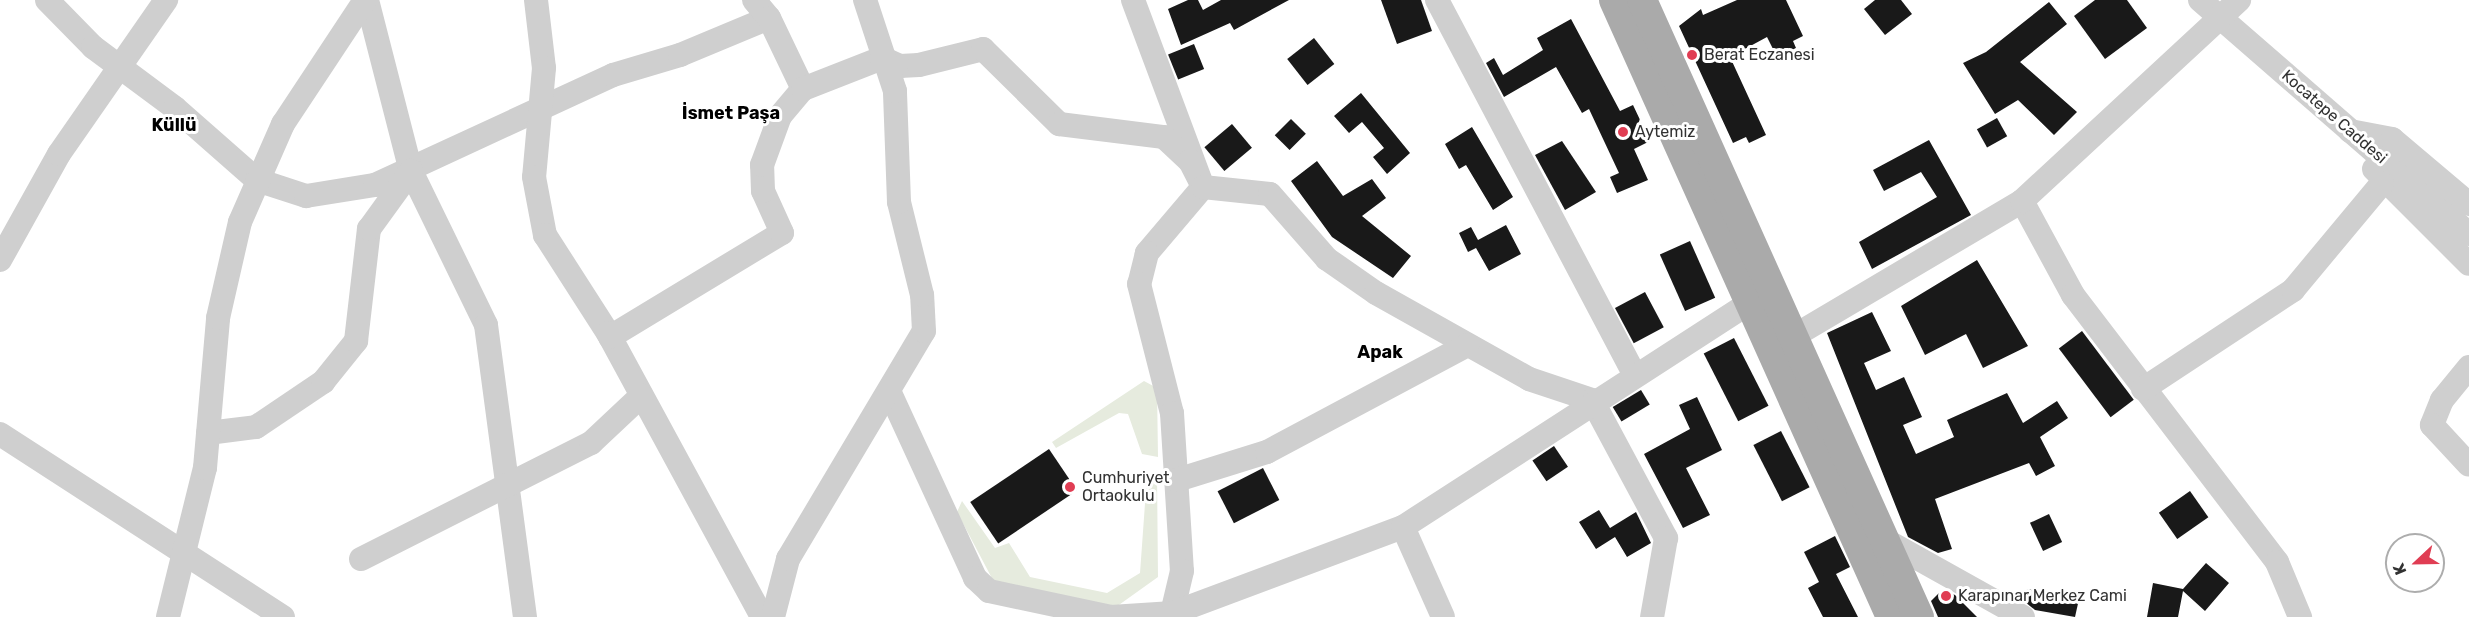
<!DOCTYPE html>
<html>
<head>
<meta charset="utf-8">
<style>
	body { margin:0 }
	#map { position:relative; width:2469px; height:617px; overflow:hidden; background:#fff; font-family:Rubik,sans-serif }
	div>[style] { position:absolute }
	.green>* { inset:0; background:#e6ebde }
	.building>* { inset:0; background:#191919; transform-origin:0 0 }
	.minor>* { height:24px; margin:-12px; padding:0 12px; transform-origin:12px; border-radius:12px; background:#cfcfcf }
	.major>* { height:30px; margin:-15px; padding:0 15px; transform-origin:15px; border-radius:15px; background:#aaa }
	.dots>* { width:16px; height:16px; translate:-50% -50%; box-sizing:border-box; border:3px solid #fff; border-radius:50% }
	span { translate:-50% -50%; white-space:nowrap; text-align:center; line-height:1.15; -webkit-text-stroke:6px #fff; paint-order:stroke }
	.poi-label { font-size:16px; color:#323232 }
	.left { translate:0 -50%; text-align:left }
	.street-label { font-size:16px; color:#323232 }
	.neighbourhood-label { font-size:18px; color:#000; font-weight:700 }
	.north { position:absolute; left:2385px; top:533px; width:60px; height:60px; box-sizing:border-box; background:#fff; border:2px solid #adadad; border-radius:50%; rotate:248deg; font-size:16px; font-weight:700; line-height:24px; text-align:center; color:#323232 }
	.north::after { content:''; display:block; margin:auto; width:21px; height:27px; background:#e03d53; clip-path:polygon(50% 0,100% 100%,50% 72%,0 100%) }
</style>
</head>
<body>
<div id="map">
	<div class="green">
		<div style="clip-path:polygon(1144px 381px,1157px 388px,1158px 457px,1142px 454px,1128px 414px,1119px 413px,1056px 448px,1052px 442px)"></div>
		<div style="clip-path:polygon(1157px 473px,1158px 577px,1116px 607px,995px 584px,957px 512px,962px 501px,995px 548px,1009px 543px,1030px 577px,1107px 593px,1140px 573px,1147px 476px)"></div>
	</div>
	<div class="building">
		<div style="clip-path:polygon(1188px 0,1198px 0,1203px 10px,1221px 0,1289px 0,1234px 30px,1230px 23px,1181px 45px,1168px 9px)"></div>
		<div style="clip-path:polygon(1381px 0,1421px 0,1432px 31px,1397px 44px)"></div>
		<div style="clip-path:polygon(1737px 0,1786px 0,1803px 36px,1793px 41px,1796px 48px,1777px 57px,1767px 37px,1730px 57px,1766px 135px,1749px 143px,1746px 137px,1733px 143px,1679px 26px,1701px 9px,1703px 15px)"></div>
		<div style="clip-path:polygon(1875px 0,1901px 0,1912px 14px,1885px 35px,1864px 9px)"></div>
		<div style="clip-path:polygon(2095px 0,2127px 0,2147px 28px,2105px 59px,2074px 16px)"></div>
		<div style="clip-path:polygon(2049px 2px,2067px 24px,2020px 62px,2077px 112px,2054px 135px,2018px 100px,1995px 114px,1963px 63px,1986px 52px)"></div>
		<div style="clip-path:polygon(1571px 19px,1620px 111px,1633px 105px,1650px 141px,1634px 149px,1648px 180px,1617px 193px,1610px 177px,1619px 173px,1589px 109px,1582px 113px,1556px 67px,1504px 97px,1486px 63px,1494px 58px,1503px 75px,1543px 50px,1537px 38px)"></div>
		<div style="left:1314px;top:38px;width:33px;height:34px;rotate:52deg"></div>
		<div style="left:1194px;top:44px;width:27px;height:28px;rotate:68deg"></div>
		<div style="clip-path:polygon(1361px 93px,1410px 153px,1387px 174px,1373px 157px,1384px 148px,1362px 122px,1349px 133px,1334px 116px)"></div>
		<div style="left:1997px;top:118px;width:21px;height:23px;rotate:61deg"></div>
		<div style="left:1291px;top:119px;width:21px;height:23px;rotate:45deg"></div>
		<div style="left:1232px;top:124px;width:31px;height:36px;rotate:50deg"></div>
		<div style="clip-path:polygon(1472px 127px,1513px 197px,1493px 210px,1466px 165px,1459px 169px,1445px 144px)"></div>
		<div style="clip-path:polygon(1929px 140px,1971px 215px,1872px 269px,1859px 242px,1937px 197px,1921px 172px,1884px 191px,1873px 170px)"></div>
		<div style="clip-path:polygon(1562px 141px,1596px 192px,1565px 210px,1535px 155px)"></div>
		<div style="clip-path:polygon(1317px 161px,1343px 196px,1372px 179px,1386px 198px,1362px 216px,1411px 256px,1393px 278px,1332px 237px,1291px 181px)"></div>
		<div style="clip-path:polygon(1506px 225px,1521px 254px,1489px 271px,1476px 248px,1468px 252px,1459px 233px,1471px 227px,1478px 240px)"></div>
		<div style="left:1690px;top:241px;width:62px;height:33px;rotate:66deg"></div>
		<div style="clip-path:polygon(1977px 260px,2028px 346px,1983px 368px,1966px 334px,1925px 355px,1901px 306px)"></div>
		<div style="left:1645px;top:292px;width:40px;height:34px;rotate:62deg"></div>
		<div style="clip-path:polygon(1872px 312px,1891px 351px,1864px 363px,1876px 390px,1904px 377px,1922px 417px,1903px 425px,1916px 454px,1954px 437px,1947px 420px,2007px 393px,2023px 423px,2057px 401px,2068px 418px,2040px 437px,2055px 466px,2036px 476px,2029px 463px,1935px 499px,1952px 549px,1938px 553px,1908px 537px,1827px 333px)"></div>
		<div style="left:2082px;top:331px;width:86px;height:29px;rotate:53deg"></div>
		<div style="left:1734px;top:338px;width:76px;height:34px;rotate:63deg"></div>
		<div style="left:1641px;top:390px;width:17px;height:33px;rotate:59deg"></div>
		<div style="clip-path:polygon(1697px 397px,1722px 450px,1686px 468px,1710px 515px,1683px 528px,1644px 454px,1690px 429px,1679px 405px)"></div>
		<div style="left:1781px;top:431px;width:63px;height:31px;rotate:63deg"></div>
		<div style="left:1554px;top:446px;width:25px;height:26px;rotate:56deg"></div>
		<div style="left:1049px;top:449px;width:50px;height:95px;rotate:56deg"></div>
		<div style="left:1263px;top:468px;width:36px;height:51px;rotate:63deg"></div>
		<div style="left:2190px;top:491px;width:32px;height:38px;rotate:55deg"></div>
		<div style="clip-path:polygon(1599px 510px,1610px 528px,1636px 512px,1651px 543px,1627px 557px,1615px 537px,1596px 549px,1579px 522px)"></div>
		<div style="left:2049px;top:514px;width:31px;height:21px;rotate:65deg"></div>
		<div style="clip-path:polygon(1835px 536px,1850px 567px,1836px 574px,1858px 617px,1823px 617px,1808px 588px,1819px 582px,1804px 552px)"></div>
		<div style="clip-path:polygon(2206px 563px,2229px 583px,2205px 611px,2183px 591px,2178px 617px,2147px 617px,2153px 583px,2183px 589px)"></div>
		<div style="clip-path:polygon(1943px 589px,1955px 595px,1977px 617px,1938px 617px,1931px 601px)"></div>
		<div style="clip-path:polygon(2027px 589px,2079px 599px,2075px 617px,2035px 610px,2025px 602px)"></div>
	</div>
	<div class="minor">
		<div style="left:47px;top:0;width:66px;rotate:45.6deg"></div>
		<div style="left:93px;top:47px;width:102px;rotate:36.6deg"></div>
		<div style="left:175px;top:108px;width:109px;rotate:41.3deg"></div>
		<div style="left:257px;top:180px;width:52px;rotate:18.1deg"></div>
		<div style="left:306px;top:196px;width:70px;rotate:-9.1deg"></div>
		<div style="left:375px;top:185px;width:262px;rotate:-24.8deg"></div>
		<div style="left:613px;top:75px;width:70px;rotate:-16.6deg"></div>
		<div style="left:680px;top:55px;width:96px;rotate:-22.6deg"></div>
		<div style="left:367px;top:0;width:177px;rotate:75.6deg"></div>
		<div style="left:411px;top:171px;width:171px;rotate:64deg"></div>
		<div style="left:486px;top:325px;width:295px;rotate:82.4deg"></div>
		<div style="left:536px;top:0;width:68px;rotate:83.3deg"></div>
		<div style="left:544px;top:68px;width:109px;rotate:95.2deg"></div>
		<div style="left:534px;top:177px;width:59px;rotate:79.3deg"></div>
		<div style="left:545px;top:235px;width:117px;rotate:57.3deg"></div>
		<div style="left:608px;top:333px;width:323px;rotate:61.5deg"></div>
		<div style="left:754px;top:0;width:23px;rotate:50deg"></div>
		<div style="left:769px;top:18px;width:79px;rotate:64.4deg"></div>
		<div style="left:1133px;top:0;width:200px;rotate:69.5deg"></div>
		<div style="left:1203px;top:187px;width:87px;rotate:130.3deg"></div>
		<div style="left:1147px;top:253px;width:32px;rotate:104deg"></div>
		<div style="left:1139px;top:284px;width:133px;rotate:75.7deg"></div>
		<div style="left:1172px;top:413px;width:158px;rotate:86.4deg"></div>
		<div style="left:1182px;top:571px;width:47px;rotate:103.4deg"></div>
		<div style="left:1437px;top:0;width:423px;rotate:62.2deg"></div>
		<div style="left:2200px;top:0;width:357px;rotate:41deg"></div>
		<div style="left:2350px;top:131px;width:43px;rotate:10.8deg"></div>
		<div style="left:2392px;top:139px;width:101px;rotate:40.2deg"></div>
		<div style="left:2374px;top:169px;width:134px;rotate:45deg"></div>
		<div style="left:2022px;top:201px;width:107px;rotate:61.5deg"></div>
		<div style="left:2073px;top:295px;width:336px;rotate:52.6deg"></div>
		<div style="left:2277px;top:562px;width:60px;rotate:67.3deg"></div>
		<div style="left:0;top:260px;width:121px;rotate:-60.9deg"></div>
		<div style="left:59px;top:154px;width:188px;rotate:-55.2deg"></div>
		<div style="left:1794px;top:336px;width:265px;rotate:-30.6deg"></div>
		<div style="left:2022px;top:201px;width:296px;rotate:-42.8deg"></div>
		<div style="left:610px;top:337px;width:201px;rotate:-31.2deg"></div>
		<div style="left:782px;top:233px;width:46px;rotate:-114.3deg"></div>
		<div style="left:763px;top:191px;width:26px;rotate:-92deg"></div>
		<div style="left:762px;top:165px;width:52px;rotate:-69.8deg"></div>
		<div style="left:780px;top:116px;width:35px;rotate:-50deg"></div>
		<div style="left:803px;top:89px;width:85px;rotate:-21.4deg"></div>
		<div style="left:882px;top:58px;width:20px;rotate:24deg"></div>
		<div style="left:900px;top:66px;width:19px;rotate:-3deg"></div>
		<div style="left:919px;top:65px;width:66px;rotate:-14deg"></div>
		<div style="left:983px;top:49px;width:107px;rotate:44.6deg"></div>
		<div style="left:1059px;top:124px;width:106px;rotate:7.1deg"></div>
		<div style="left:1164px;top:137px;width:35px;rotate:43deg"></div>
		<div style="left:1190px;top:161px;width:29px;rotate:63deg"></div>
		<div style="left:1203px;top:187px;width:67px;rotate:6deg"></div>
		<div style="left:1270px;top:194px;width:86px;rotate:48.8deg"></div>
		<div style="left:1327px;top:259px;width:60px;rotate:34.8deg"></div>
		<div style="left:1376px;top:293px;width:176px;rotate:29.3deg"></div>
		<div style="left:1529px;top:379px;width:66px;rotate:18.4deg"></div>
		<div style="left:1592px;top:400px;width:157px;rotate:61.8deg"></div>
		<div style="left:1666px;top:538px;width:80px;rotate:100deg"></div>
		<div style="left:2469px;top:367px;width:43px;rotate:129.3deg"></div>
		<div style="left:2442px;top:400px;width:27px;rotate:112deg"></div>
		<div style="left:2432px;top:425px;width:54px;rotate:47.2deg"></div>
		<div style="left:2143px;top:389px;width:180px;rotate:-33.4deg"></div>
		<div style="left:2293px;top:290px;width:139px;rotate:-50.2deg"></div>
		<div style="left:890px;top:393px;width:204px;rotate:65.3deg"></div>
		<div style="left:975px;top:578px;width:19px;rotate:43deg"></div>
		<div style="left:989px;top:591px;width:125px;rotate:12deg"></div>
		<div style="left:1111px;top:617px;width:62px;rotate:-3.7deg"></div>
		<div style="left:1173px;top:613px;width:246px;rotate:-20.5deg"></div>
		<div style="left:1403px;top:527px;width:416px;rotate:-32.9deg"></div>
		<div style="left:208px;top:433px;width:48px;rotate:-7.1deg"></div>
		<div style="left:256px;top:427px;width:81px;rotate:-33.9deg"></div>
		<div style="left:323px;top:382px;width:53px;rotate:-51.2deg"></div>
		<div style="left:356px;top:341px;width:113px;rotate:-83.4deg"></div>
		<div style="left:369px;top:229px;width:72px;rotate:-54.1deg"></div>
		<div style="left:0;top:434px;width:337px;rotate:32.9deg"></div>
		<div style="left:1177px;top:480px;width:94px;rotate:-17.3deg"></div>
		<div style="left:1267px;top:452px;width:227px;rotate:-28.1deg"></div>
		<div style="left:1403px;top:527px;width:98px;rotate:66deg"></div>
		<div style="left:1885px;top:540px;width:158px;rotate:29.2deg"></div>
		<div style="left:361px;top:559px;width:258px;rotate:-26.8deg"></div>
		<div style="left:591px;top:443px;width:69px;rotate:-43.2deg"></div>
		<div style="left:168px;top:617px;width:154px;rotate:-76.1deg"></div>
		<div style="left:205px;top:468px;width:151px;rotate:-85deg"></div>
		<div style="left:218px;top:318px;width:98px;rotate:-77.1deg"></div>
		<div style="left:240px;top:222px;width:107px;rotate:-66.3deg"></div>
		<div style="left:283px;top:124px;width:149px;rotate:-56.5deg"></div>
		<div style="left:773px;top:617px;width:60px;rotate:-75.5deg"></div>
		<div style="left:788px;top:559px;width:265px;rotate:-59.2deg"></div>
		<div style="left:924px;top:331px;width:36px;rotate:-93deg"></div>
		<div style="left:922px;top:295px;width:96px;rotate:-103.9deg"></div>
		<div style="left:899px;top:202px;width:111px;rotate:-92.1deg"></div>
		<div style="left:895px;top:91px;width:96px;rotate:-108.2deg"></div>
	</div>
	<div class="major">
		<div style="left:1614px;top:0;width:676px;rotate:65.82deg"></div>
		<div style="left:1642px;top:0;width:676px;rotate:65.82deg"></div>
	</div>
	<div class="dots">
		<div style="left:1692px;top:55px;background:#e03d53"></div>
		<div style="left:1623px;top:132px;background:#e03d53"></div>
		<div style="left:1070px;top:487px;background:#e03d53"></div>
		<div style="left:1946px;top:596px;background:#e03d53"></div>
	</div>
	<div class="poi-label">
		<span class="left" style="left:1704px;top:55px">Berat Eczanesi</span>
		<span class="left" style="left:1635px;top:132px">Aytemiz</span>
		<span class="left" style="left:1082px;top:487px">Cumhuriyet<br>Ortaokulu</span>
		<span class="left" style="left:1958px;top:596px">Karapınar Merkez Cami</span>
	</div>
	<div class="street-label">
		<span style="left:2334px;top:117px;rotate:41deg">Kocatepe Caddesi</span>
	</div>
	<div class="neighbourhood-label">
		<span style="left:731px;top:113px">İsmet Paşa</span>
		<span style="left:174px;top:125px">Küllü</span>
		<span style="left:1380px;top:352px">Apak</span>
	</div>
	<div class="north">K</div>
</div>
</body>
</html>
